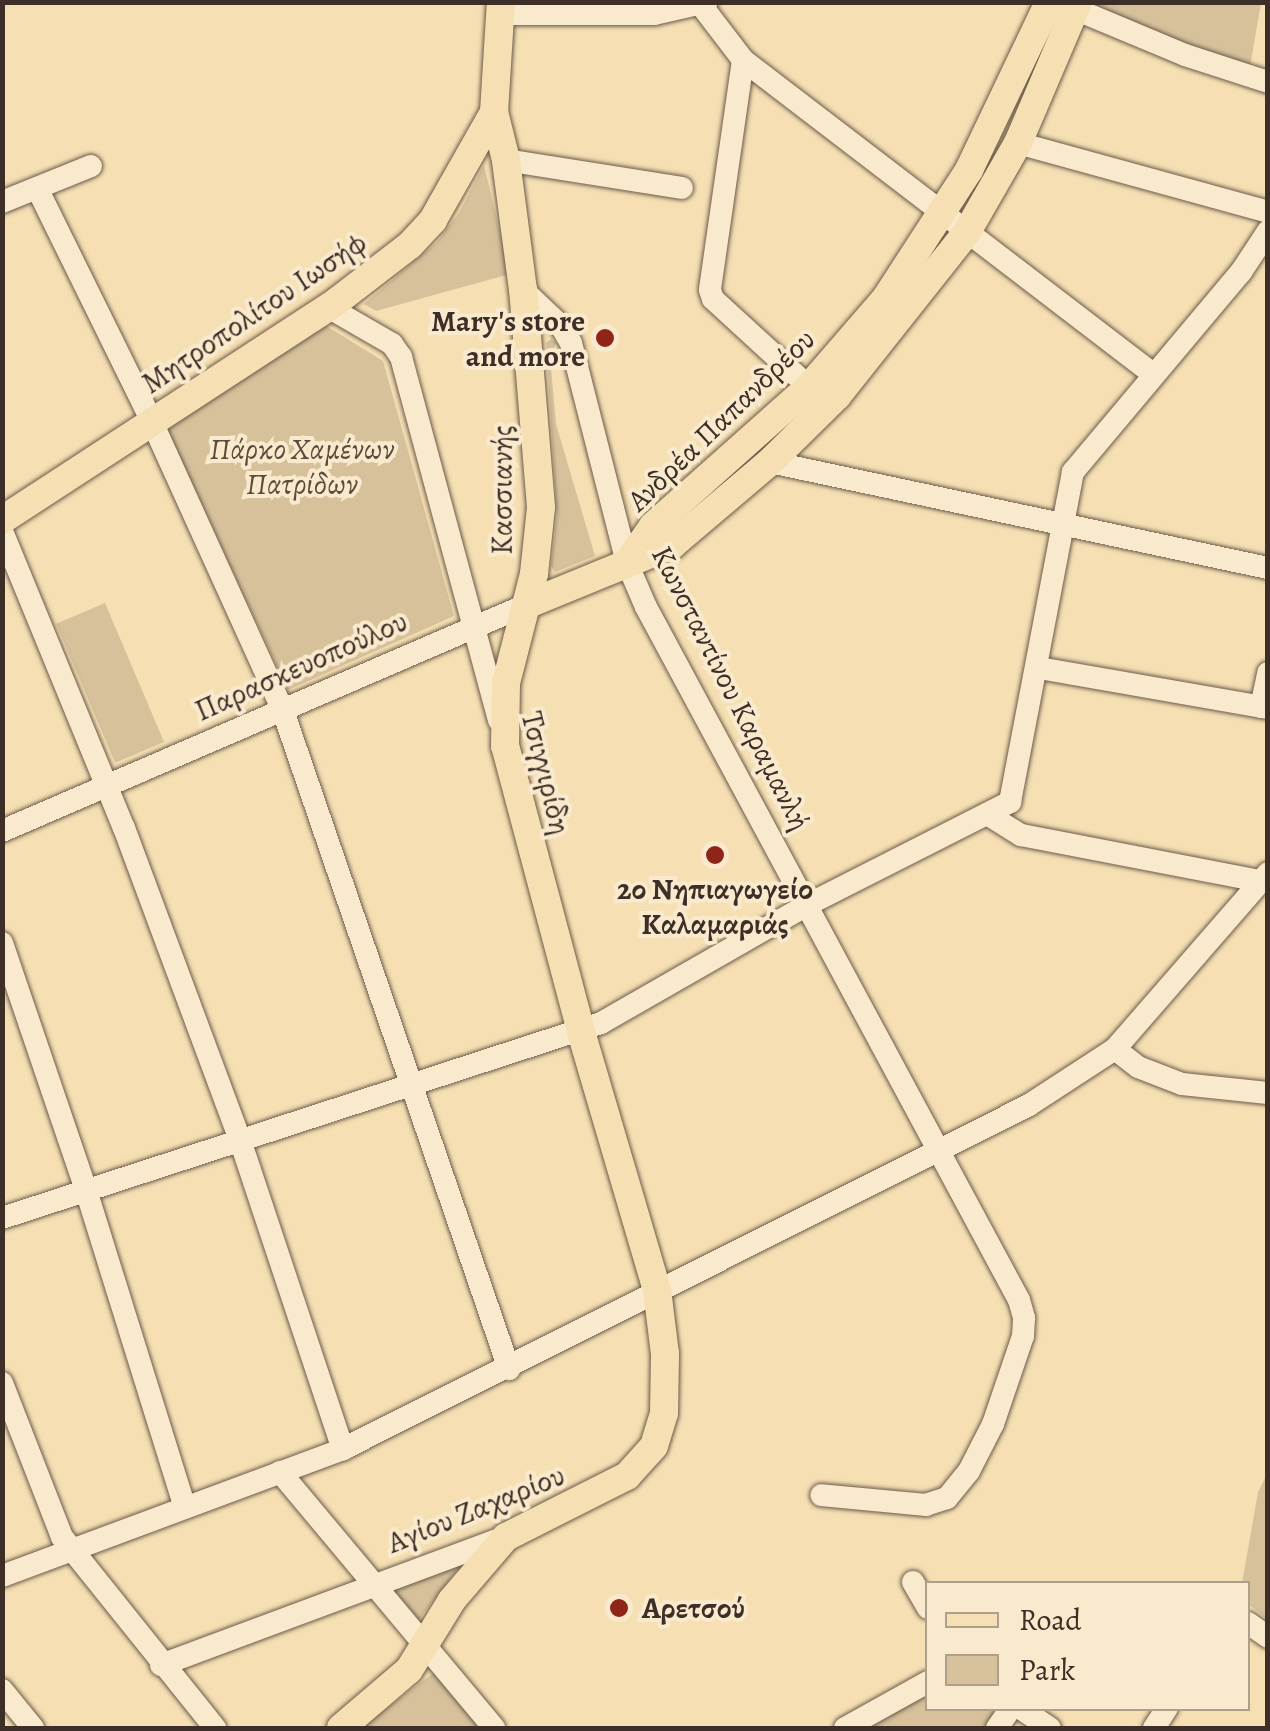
<!DOCTYPE html>
<html>
<head>
<meta charset="utf-8">
<style>
	body { margin:0 }
	#map { position:relative; width:1270px; height:1731px; overflow:hidden; background:#f6dfb3; font-family:Alegreya,serif }
	div>[style] { position:absolute }
	.green>* { inset:0; background:#d7c19b; transform-origin:0 0 }
	.roads { filter:drop-shadow(0 0 2px #6b5b4a) drop-shadow(0 0 2px #6b5b4a) }
	.minor>* { height:22px; margin:-11px; padding:0 11px; transform-origin:11px; border-radius:11px; background:#f9eace }
	.major>* { height:28px; margin:-14px; padding:0 14px; transform-origin:14px; border-radius:14px; background:#f6dfb3 }
	.dots>* { width:28px; height:28px; translate:-50% -50%; box-sizing:border-box; border:5px solid #f9eace; border-radius:50% }
	span { translate:-50% -50%; white-space:nowrap; text-align:center; line-height:1.15; -webkit-text-stroke:8px #f9eace; paint-order:stroke }
	.street-label { font-size:30px; color:#3d2f27 }
	.poi-label { font-size:30px; color:#3d2f27; font-weight:700 }
	.right { translate:-100% -50%; text-align:right }
	.left { translate:0 -50%; text-align:left }
	.park-label { font-size:30px; color:#5c4c3e; font-style:italic }
	.frame { position:absolute; inset:0; border:5px solid #3d2f27; pointer-events:none }
	.legend { position:absolute; left:925px; top:1581px; width:325px; height:130px; box-sizing:border-box; background:#f9eace; border:2px solid #ae9f8b; margin:0; padding:12px 18px; list-style:none; font-size:30px; color:#3d2f27 }
	.legend li { display:flex; align-items:center; gap:20px; height:50px }
	.legend b { width:50px; border:2px solid #ae9f8b }
</style>
</head>
<body>
<div id="map">
	<div class="green">
		<div style="clip-path:polygon(1097px 2px,1261px 3px,1250px 67px,1094px 10px)"></div>
		<div style="clip-path:polygon(484px 165px,510px 274px,376px 311px,364px 304px,437px 242px,459px 213px)"></div>
		<div style="clip-path:polygon(325px 325px,383px 361px,454px 616px,288px 690px,165px 425px)"></div>
		<div style="clip-path:polygon(551px 339px,556px 343px,550px 357px,556px 424px,595px 556px,555px 572px,551px 566px,557px 515px,546px 343px)"></div>
		<div style="left:105px;top:603px;width:151px;height:53px;rotate:67deg"></div>
		<div style="clip-path:polygon(1267px 1474px,1267px 1619px,1248px 1604px,1248px 1584px,1242px 1583px,1258px 1492px)"></div>
		<div style="clip-path:polygon(463px 1562px,417px 1622px,390px 1591px)"></div>
		<div style="clip-path:polygon(436px 1671px,483px 1728px,361px 1728px)"></div>
		<div style="clip-path:polygon(927px 1689px,928px 1708px,998px 1709px,984px 1728px,856px 1728px)"></div>
	</div>
	<div class="roads">
		<div class="minor">
			<div style="left:701px;top:5px;width:69px;rotate:52.6deg"></div>
			<div style="left:743px;top:60px;width:516px;rotate:37.45deg"></div>
			<div style="left:1075px;top:9px;width:119px;rotate:22.7deg"></div>
			<div style="left:1185px;top:55px;width:87px;rotate:18deg"></div>
			<div style="left:500px;top:14px;width:154px"></div>
			<div style="left:654px;top:14px;width:54px;rotate:-12.8deg"></div>
			<div style="left:743px;top:60px;width:232px;rotate:98.2deg"></div>
			<div style="left:710px;top:290px;width:9px;rotate:72deg"></div>
			<div style="left:713px;top:299px;width:130px;rotate:42.5deg"></div>
			<div style="left:1018px;top:143px;width:259px;rotate:15.4deg"></div>
			<div style="left:506px;top:160px;width:178px;rotate:9deg"></div>
			<div style="left:37px;top:188px;width:261px;rotate:63.8deg"></div>
			<div style="left:152px;top:422px;width:317px;rotate:65.6deg"></div>
			<div style="left:283px;top:711px;width:696px;rotate:71.04deg"></div>
			<div style="left:2px;top:202px;width:96px;rotate:-22deg"></div>
			<div style="left:523px;top:290px;width:52px;rotate:43.5deg"></div>
			<div style="left:561px;top:326px;width:20px;rotate:60deg"></div>
			<div style="left:571px;top:343px;width:227px;rotate:75.7deg"></div>
			<div style="left:627px;top:563px;width:48px;rotate:66.6deg"></div>
			<div style="left:646px;top:607px;width:787px;rotate:61.71deg"></div>
			<div style="left:1019px;top:1300px;width:19px;rotate:74deg"></div>
			<div style="left:1024px;top:1318px;width:18px;rotate:93deg"></div>
			<div style="left:1023px;top:1336px;width:93px;rotate:108.8deg"></div>
			<div style="left:993px;top:1424px;width:53px;rotate:117.1deg"></div>
			<div style="left:969px;top:1471px;width:35px;rotate:129deg"></div>
			<div style="left:947px;top:1498px;width:22px;rotate:162deg"></div>
			<div style="left:926px;top:1505px;width:105px;rotate:-174.6deg"></div>
			<div style="left:328px;top:307px;width:74px;rotate:30deg"></div>
			<div style="left:392px;top:344px;width:16px;rotate:55deg"></div>
			<div style="left:401px;top:357px;width:376px;rotate:74.9deg"></div>
			<div style="left:770px;top:462px;width:509px;rotate:12.02deg"></div>
			<div style="left:2px;top:531px;width:321px;rotate:67.7deg"></div>
			<div style="left:124px;top:828px;width:333px;rotate:69.6deg"></div>
			<div style="left:240px;top:1140px;width:326px;rotate:71.6deg"></div>
			<div style="left:1039px;top:668px;width:232px;rotate:9.9deg"></div>
			<div style="left:1261px;top:707px;width:35px;rotate:-78deg"></div>
			<div style="left:987px;top:814px;width:40px;rotate:32deg"></div>
			<div style="left:1021px;top:835px;width:244px;rotate:10.9deg"></div>
			<div style="left:2px;top:831px;width:571px;rotate:-23.33deg"></div>
			<div style="left:2px;top:943px;width:261px;rotate:71.2deg"></div>
			<div style="left:86px;top:1190px;width:330px;rotate:72.7deg"></div>
			<div style="left:1115px;top:1049px;width:29px;rotate:38deg"></div>
			<div style="left:1138px;top:1067px;width:47px;rotate:21.1deg"></div>
			<div style="left:1182px;top:1084px;width:86px;rotate:6deg"></div>
			<div style="left:2px;top:1218px;width:630px;rotate:-18.03deg"></div>
			<div style="left:601px;top:1023px;width:237px;rotate:-29.8deg"></div>
			<div style="left:807px;top:905px;width:228px;rotate:-26.9deg"></div>
			<div style="left:1010px;top:802px;width:336px;rotate:-79.2deg"></div>
			<div style="left:1073px;top:472px;width:261px;rotate:-50deg"></div>
			<div style="left:1241px;top:272px;width:49px;rotate:-56.6deg"></div>
			<div style="left:2px;top:1383px;width:165px;rotate:68.7deg"></div>
			<div style="left:62px;top:1537px;width:245px;rotate:51.3deg"></div>
			<div style="left:280px;top:1472px;width:334px;rotate:50.1deg"></div>
			<div style="left:2px;top:1576px;width:364px;rotate:-20.4deg"></div>
			<div style="left:343px;top:1449px;width:767px;rotate:-26.63deg"></div>
			<div style="left:1029px;top:1105px;width:103px;rotate:-33.1deg"></div>
			<div style="left:1115px;top:1049px;width:233px;rotate:-49deg"></div>
			<div style="left:913px;top:1582px;width:30px;rotate:60deg"></div>
			<div style="left:1248px;top:1623px;width:24px;rotate:35deg"></div>
			<div style="left:161px;top:1665px;width:368px;rotate:-20.4deg"></div>
			<div style="left:2px;top:1690px;width:49px;rotate:50.8deg"></div>
			<div style="left:1020px;top:1708px;width:36px;rotate:34deg"></div>
			<div style="left:845px;top:1728px;width:95px;rotate:-29deg"></div>
			<div style="left:997px;top:1728px;width:24px;rotate:-55deg"></div>
			<div style="left:1154px;top:1728px;width:24px;rotate:-57deg"></div>
		</div>
		<div class="major">
			<div style="left:2px;top:520px;width:399px;rotate:-33.1deg"></div>
			<div style="left:336px;top:302px;width:93px;rotate:-37.6deg"></div>
			<div style="left:410px;top:245px;width:34px;rotate:-47deg"></div>
			<div style="left:433px;top:220px;width:124px;rotate:-60.5deg"></div>
			<div style="left:628px;top:562px;width:44px;rotate:-55.2deg"></div>
			<div style="left:653px;top:526px;width:209px;rotate:-41.7deg"></div>
			<div style="left:809px;top:387px;width:118px;rotate:-49.1deg"></div>
			<div style="left:886px;top:298px;width:153px;rotate:-57deg"></div>
			<div style="left:969px;top:170px;width:186px;rotate:-64.5deg"></div>
			<div style="left:526px;top:605px;width:158px;rotate:-22.3deg"></div>
			<div style="left:672px;top:545px;width:128px;rotate:-40.3deg"></div>
			<div style="left:770px;top:462px;width:94px;rotate:-44.6deg"></div>
			<div style="left:837px;top:396px;width:209px;rotate:-51.6deg"></div>
			<div style="left:967px;top:232px;width:103px;rotate:-60.2deg"></div>
			<div style="left:1018px;top:143px;width:153px;rotate:-66.9deg"></div>
			<div style="left:341px;top:1728px;width:89px;rotate:-40.5deg"></div>
			<div style="left:409px;top:1670px;width:82px;rotate:-58.4deg"></div>
			<div style="left:452px;top:1600px;width:83px;rotate:-49.4deg"></div>
			<div style="left:506px;top:1537px;width:136px;rotate:-26.8deg"></div>
			<div style="left:627px;top:1476px;width:40px;rotate:-48deg"></div>
			<div style="left:654px;top:1446px;width:34px;rotate:-73deg"></div>
			<div style="left:664px;top:1413px;width:59px;rotate:-89deg"></div>
			<div style="left:665px;top:1354px;width:64px;rotate:-97.1deg"></div>
			<div style="left:657px;top:1290px;width:270px;rotate:-106.4deg"></div>
			<div style="left:581px;top:1031px;width:295px;rotate:-104.9deg"></div>
			<div style="left:505px;top:746px;width:63px;rotate:-89.1deg"></div>
			<div style="left:506px;top:683px;width:113px;rotate:-75.6deg"></div>
			<div style="left:534px;top:574px;width:67px;rotate:-84deg"></div>
			<div style="left:541px;top:507px;width:218px;rotate:-94.7deg"></div>
			<div style="left:523px;top:290px;width:131px;rotate:-97.5deg"></div>
			<div style="left:506px;top:160px;width:49px;rotate:-104deg"></div>
			<div style="left:494px;top:112px;width:110px;rotate:-86.4deg"></div>
		</div>
	</div>
	<div class="dots">
		<div style="left:605px;top:338px;background:#8f2418"></div>
		<div style="left:715px;top:855px;background:#8f2418"></div>
		<div style="left:619px;top:1608px;background:#8f2418"></div>
	</div>
	<div class="street-label">
		<span style="left:254px;top:313px;rotate:-34deg">Μητροπολίτου Ιωσήφ</span>
		<span style="left:721px;top:420px;rotate:-44deg">Ανδρέα Παπανδρέου</span>
		<span style="left:502px;top:490px;rotate:-90deg">Κασσιανής</span>
		<span style="left:301px;top:666px;rotate:-24deg">Παρασκευοπούλου</span>
		<span style="left:731px;top:688px;rotate:63deg">Κωνσταντίνου Καραμανλή</span>
		<span style="left:546px;top:773px;rotate:76deg">Τσιγγιρίδη</span>
		<span style="left:476px;top:1509px;rotate:-22deg">Αγίου Ζαχαρίου</span>
	</div>
	<div class="poi-label">
		<span class="right" style="left:585px;top:338px">Mary's store<br>and more</span>
		<span style="left:715px;top:906px">2ο Νηπιαγωγείο<br>Καλαμαριάς</span>
		<span class="left" style="left:642px;top:1608px">Αρετσού</span>
	</div>
	<div class="park-label">
		<span style="left:302px;top:466px">Πάρκο Χαμένων<br>Πατρίδων</span>
	</div>
	<div class="frame"></div>
	<ul class="legend">
	<li><b style="height:12px;background:#f6dfb3"></b>Road</li>
	<li><b style="height:28px;background:#d7c19b"></b>Park</li>
	</ul>
</div>
</body>
</html>
